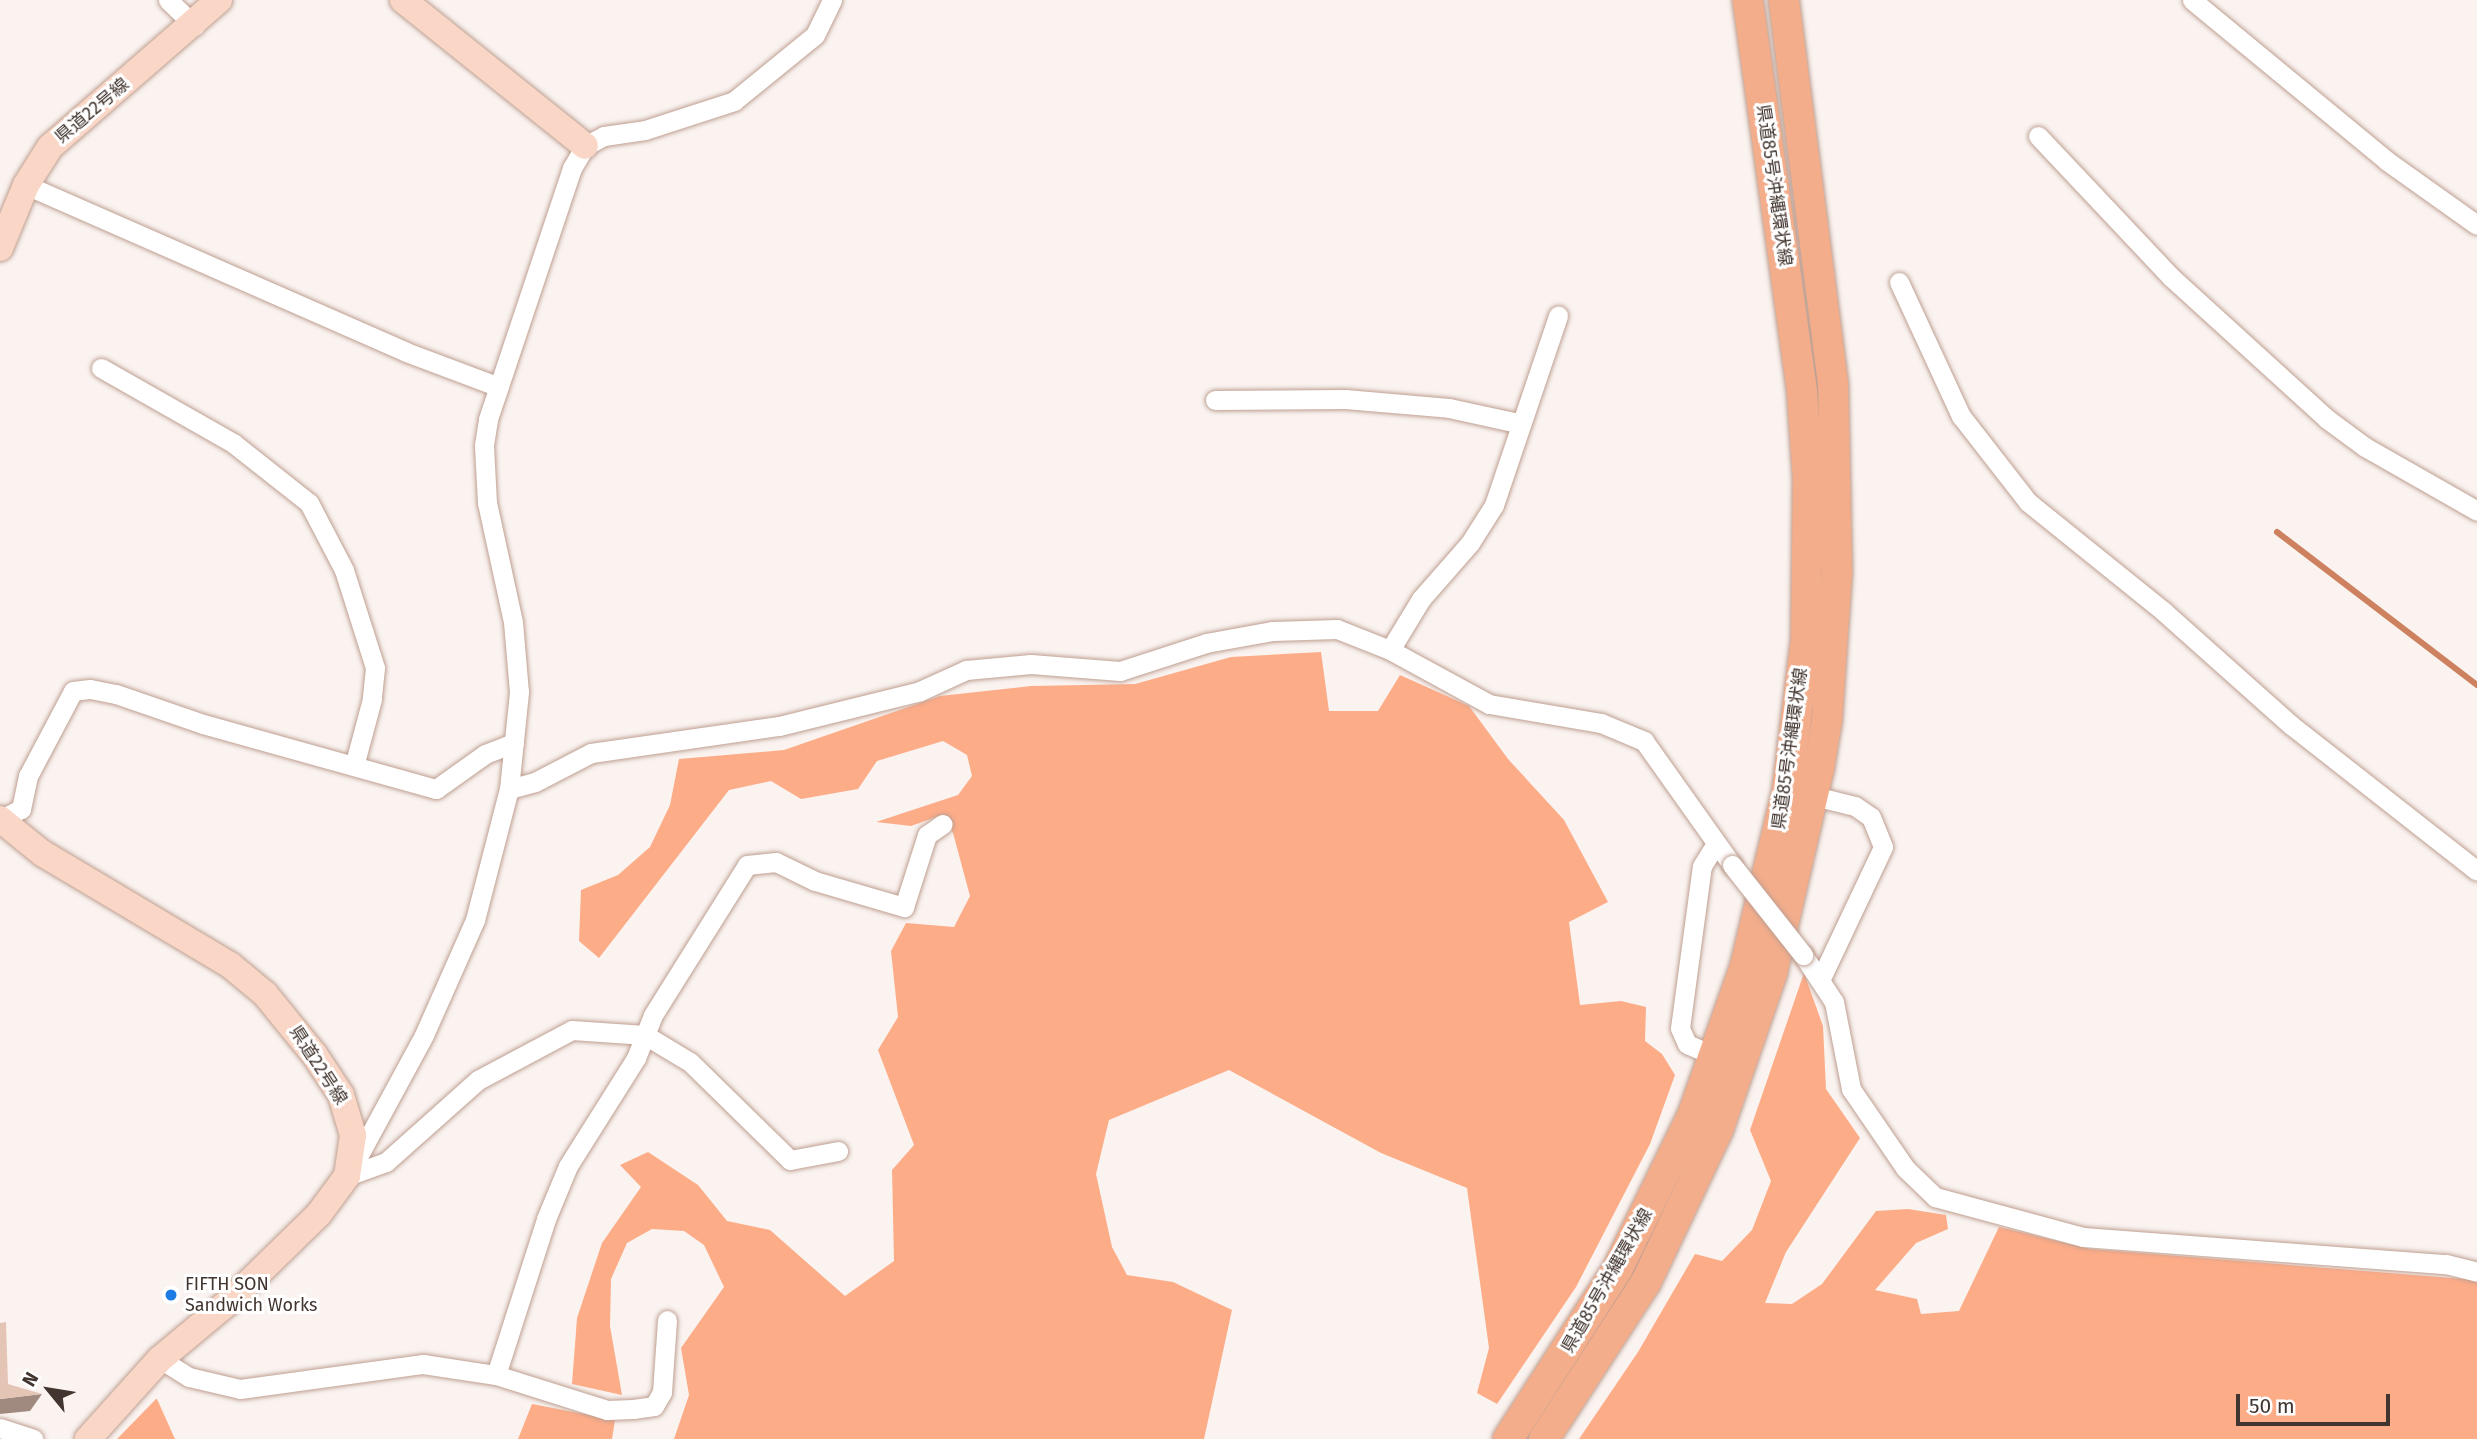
<!DOCTYPE html>
<html>
<head>
<meta charset="utf-8">
<style>
	body { margin:0 }
	#map { position:relative; width:2477px; height:1439px; overflow:hidden; background:#faf3f0; font-family:"Fira Sans","Noto Sans JP",sans-serif }
	div>[style] { position:absolute }
	.forest>* { inset:0; background:#fdac88 }
	.stream>* { height:6px; margin:-3px; padding:0 3px; transform-origin:3px; border-radius:3px; background:#ce815e }
	.roads { filter:drop-shadow(0 0 2px #be9f91) drop-shadow(0 0 2px #be9f91) }
	.street>* { height:19px; margin:-9.5px; padding:0 9.5px; transform-origin:9.5px; border-radius:9.5px; background:#fff }
	.secondary>* { height:26px; margin:-13px; padding:0 13px; transform-origin:13px; border-radius:13px; background:#f9d6c5 }
	.primary>* { height:30px; margin:-15px; padding:0 15px; transform-origin:15px; border-radius:15px; background:#f3ad8b }
	.bridges { filter:drop-shadow(0 0 2px #be9f91) drop-shadow(0 0 2px #be9f91) }
	.street-bridge>* { height:19px; margin:-9.5px; padding:0 9.5px; transform-origin:9.5px; border-radius:9.5px; background:#fff }
	.shaded-wall>* { inset:0; background:#a0897f }
	.building>* { inset:0; background:#e4c4b5 }
	.dots>* { width:19px; height:19px; translate:-50% -50%; box-sizing:border-box; border:4px solid #fff; border-radius:50% }
	span { translate:-50% -50%; white-space:nowrap; text-align:center; line-height:1.15; -webkit-text-stroke:6px #fff; paint-order:stroke }
	.street-label { font-size:18px; color:#42352f }
	.poi-label { font-size:18px; color:#42352f }
	.left { translate:0 -50%; text-align:left }
	.north { position:absolute; left:14px; top:1355px; width:70px; height:70px; -webkit-text-stroke:5px #fff; paint-order:stroke; rotate:300deg; font-size:19px; font-weight:700; line-height:28px; text-align:center; color:#42352f }
	.north::after { content:''; display:block; margin:auto; width:24px; height:32px; background:#42352f; clip-path:polygon(50% 0,100% 100%,50% 72%,0 100%) }
	.scale { position:absolute; left:2236px; top:1394px; width:154px; height:32px; box-sizing:border-box; border:4px solid #42352f; border-top:0; padding-left:9px; font-size:21px; line-height:24px; white-space:nowrap; color:#42352f; -webkit-text-stroke:5px #fff; paint-order:stroke }
</style>
</head>
<body>
<div id="map">
	<div class="forest">
		<div style="clip-path:polygon(1321px 652px,1329px 711px,1378px 711px,1400px 675px,1469px 706px,1508px 759px,1564px 820px,1608px 902px,1569px 922px,1580px 1005px,1621px 1001px,1646px 1007px,1645px 1041px,1662px 1054px,1675px 1075px,1650px 1144px,1576px 1287px,1497px 1404px,1477px 1393px,1489px 1348px,1467px 1188px,1381px 1153px,1229px 1070px,1109px 1120px,1096px 1174px,1112px 1247px,1127px 1275px,1173px 1282px,1232px 1310px,1204px 1439px,674px 1439px,689px 1395px,681px 1348px,724px 1287px,704px 1245px,684px 1231px,652px 1229px,627px 1243px,611px 1279px,610px 1326px,622px 1395px,572px 1384px,577px 1318px,602px 1243px,641px 1187px,620px 1165px,648px 1152px,698px 1185px,727px 1221px,770px 1230px,845px 1296px,894px 1261px,892px 1170px,914px 1145px,878px 1050px,898px 1017px,891px 951px,906px 923px,954px 927px,970px 896px,953px 833px,942px 815px,911px 826px,876px 822px,958px 795px,972px 776px,967px 755px,943px 741px,877px 761px,858px 789px,801px 799px,771px 781px,729px 790px,599px 958px,579px 941px,581px 890px,618px 875px,650px 847px,670px 805px,679px 759px,784px 750px,940px 696px,1031px 686px,1135px 684px,1231px 657px)"></div>
		<div style="clip-path:polygon(1804px 973px,1823px 1026px,1826px 1089px,1860px 1138px,1786px 1252px,1765px 1303px,1792px 1304px,1822px 1284px,1876px 1211px,1908px 1209px,1946px 1215px,1948px 1229px,1916px 1243px,1875px 1290px,1917px 1299px,1921px 1314px,1959px 1311px,1999px 1227px,2091px 1249px,2477px 1280px,2477px 1439px,1579px 1439px,1638px 1352px,1695px 1254px,1722px 1261px,1752px 1230px,1771px 1181px,1750px 1130px)"></div>
		<div style="clip-path:polygon(157px 1399px,175px 1439px,117px 1439px,156px 1399px)"></div>
		<div style="clip-path:polygon(532px 1404px,615px 1420px,612px 1439px,518px 1439px)"></div>
	</div>
	<div class="stream">
		<div style="left:2277px;top:532px;width:252px;rotate:37.4deg"></div>
	</div>
	<div class="roads">
		<div class="street">
			<div style="left:168px;top:0;width:37px;rotate:44deg"></div>
			<div style="left:2192px;top:0;width:253px;rotate:39.5deg"></div>
			<div style="left:2387px;top:161px;width:110px;rotate:35.4deg"></div>
			<div style="left:2038px;top:136px;width:194px;rotate:46.7deg"></div>
			<div style="left:2171px;top:277px;width:211px;rotate:42.3deg"></div>
			<div style="left:2327px;top:419px;width:47px;rotate:36.4deg"></div>
			<div style="left:2365px;top:447px;width:129px;rotate:29.7deg"></div>
			<div style="left:26px;top:185px;width:415px;rotate:23.7deg"></div>
			<div style="left:406px;top:352px;width:99px;rotate:20.6deg"></div>
			<div style="left:1899px;top:282px;width:148px;rotate:65.2deg"></div>
			<div style="left:1961px;top:416px;width:109px;rotate:52.1deg"></div>
			<div style="left:2028px;top:502px;width:174px;rotate:38.9deg"></div>
			<div style="left:2163px;top:611px;width:171px;rotate:41.7deg"></div>
			<div style="left:2291px;top:725px;width:236px;rotate:38.1deg"></div>
			<div style="left:101px;top:368px;width:152px;rotate:29.6deg"></div>
			<div style="left:233px;top:443px;width:97px;rotate:38.3deg"></div>
			<div style="left:309px;top:503px;width:76px;rotate:62.4deg"></div>
			<div style="left:344px;top:570px;width:103px;rotate:72.4deg"></div>
			<div style="left:375px;top:668px;width:31px;rotate:96deg"></div>
			<div style="left:372px;top:699px;width:69px;rotate:105deg"></div>
			<div style="left:1215px;top:400px;width:130px;rotate:-0.4deg"></div>
			<div style="left:1345px;top:399px;width:104px;rotate:4.9deg"></div>
			<div style="left:1449px;top:408px;width:71px;rotate:12.3deg"></div>
			<div style="left:1390px;top:650px;width:60px;rotate:-58.7deg"></div>
			<div style="left:1421px;top:599px;width:74px;rotate:-48.8deg"></div>
			<div style="left:1470px;top:543px;width:45px;rotate:-57.7deg"></div>
			<div style="left:1494px;top:505px;width:200px;rotate:-71.3deg"></div>
			<div style="left:509px;top:789px;width:27px;rotate:-15deg"></div>
			<div style="left:535px;top:782px;width:63px;rotate:-27.4deg"></div>
			<div style="left:591px;top:753px;width:190px;rotate:-8.2deg"></div>
			<div style="left:779px;top:726px;width:145px;rotate:-13.9deg"></div>
			<div style="left:920px;top:691px;width:51px;rotate:-24.5deg"></div>
			<div style="left:966px;top:670px;width:65px;rotate:-5.3deg"></div>
			<div style="left:1031px;top:664px;width:89px;rotate:4.5deg"></div>
			<div style="left:1120px;top:671px;width:90px;rotate:-18deg"></div>
			<div style="left:1206px;top:643px;width:68px;rotate:-10.2deg"></div>
			<div style="left:1273px;top:631px;width:64px;rotate:-1.8deg"></div>
			<div style="left:1337px;top:629px;width:57px;rotate:21.6deg"></div>
			<div style="left:1390px;top:650px;width:113px;rotate:28.6deg"></div>
			<div style="left:1489px;top:704px;width:114px;rotate:9.6deg"></div>
			<div style="left:1601px;top:723px;width:47px;rotate:22.7deg"></div>
			<div style="left:1644px;top:741px;width:152px;rotate:54.6deg"></div>
			<div style="left:1814px;top:796px;width:42px;rotate:13.7deg"></div>
			<div style="left:1855px;top:806px;width:19px;rotate:35deg"></div>
			<div style="left:1871px;top:817px;width:32px;rotate:68deg"></div>
			<div style="left:1883px;top:847px;width:145px;rotate:115.3deg"></div>
			<div style="left:0;top:820px;width:24px;rotate:-28deg"></div>
			<div style="left:21px;top:809px;width:34px;rotate:-78deg"></div>
			<div style="left:28px;top:776px;width:96px;rotate:-62.1deg"></div>
			<div style="left:73px;top:691px;width:17px;rotate:-7deg"></div>
			<div style="left:90px;top:689px;width:26px;rotate:11deg"></div>
			<div style="left:116px;top:694px;width:92px;rotate:19deg"></div>
			<div style="left:203px;top:724px;width:242px;rotate:15.6deg"></div>
			<div style="left:436px;top:789px;width:60px;rotate:-35.5deg"></div>
			<div style="left:485px;top:754px;width:31px;rotate:-21deg"></div>
			<div style="left:1803px;top:955px;width:56px;rotate:56.6deg"></div>
			<div style="left:1834px;top:1002px;width:89px;rotate:78.9deg"></div>
			<div style="left:1851px;top:1089px;width:96px;rotate:55.6deg"></div>
			<div style="left:1905px;top:1168px;width:42px;rotate:44deg"></div>
			<div style="left:1935px;top:1197px;width:153px;rotate:15.1deg"></div>
			<div style="left:2083px;top:1237px;width:364px;rotate:4.3deg"></div>
			<div style="left:2446px;top:1264px;width:32px;rotate:14deg"></div>
			<div style="left:1715px;top:1056px;width:30px;rotate:-157deg"></div>
			<div style="left:1687px;top:1044px;width:17px;rotate:-114deg"></div>
			<div style="left:1680px;top:1028px;width:163px;rotate:-82.3deg"></div>
			<div style="left:1702px;top:866px;width:25px;rotate:-58deg"></div>
			<div style="left:353px;top:1166px;width:149px;rotate:-61.5deg"></div>
			<div style="left:424px;top:1035px;width:126px;rotate:-66.1deg"></div>
			<div style="left:475px;top:920px;width:135px;rotate:-75.5deg"></div>
			<div style="left:509px;top:789px;width:98px;rotate:-84.1deg"></div>
			<div style="left:519px;top:692px;width:70px;rotate:-94.9deg"></div>
			<div style="left:513px;top:622px;width:122px;rotate:-102.3deg"></div>
			<div style="left:487px;top:503px;width:58px;rotate:-93deg"></div>
			<div style="left:484px;top:445px;width:26px;rotate:-81deg"></div>
			<div style="left:488px;top:419px;width:265px;rotate:-71.5deg"></div>
			<div style="left:572px;top:168px;width:26px;rotate:-59deg"></div>
			<div style="left:585px;top:146px;width:21px;rotate:-28deg"></div>
			<div style="left:604px;top:136px;width:41px;rotate:-8.3deg"></div>
			<div style="left:645px;top:130px;width:94px;rotate:-18deg"></div>
			<div style="left:734px;top:101px;width:104px;rotate:-39.2deg"></div>
			<div style="left:815px;top:35px;width:39px;rotate:-64deg"></div>
			<div style="left:347px;top:1176px;width:41px;rotate:-19.7deg"></div>
			<div style="left:386px;top:1162px;width:123px;rotate:-41.7deg"></div>
			<div style="left:478px;top:1080px;width:106px;rotate:-28deg"></div>
			<div style="left:572px;top:1030px;width:73px;rotate:3.9deg"></div>
			<div style="left:645px;top:1035px;width:52px;rotate:31deg"></div>
			<div style="left:690px;top:1062px;width:140px;rotate:44.4deg"></div>
			<div style="left:790px;top:1160px;width:49px;rotate:-10.6deg"></div>
			<div style="left:160px;top:1359px;width:34px;rotate:32deg"></div>
			<div style="left:189px;top:1377px;width:52px;rotate:13.2deg"></div>
			<div style="left:240px;top:1389px;width:185px;rotate:-7.8deg"></div>
			<div style="left:423px;top:1364px;width:74px;rotate:8.6deg"></div>
			<div style="left:496px;top:1375px;width:116px;rotate:17.5deg"></div>
			<div style="left:607px;top:1410px;width:26px;rotate:-2deg"></div>
			<div style="left:633px;top:1409px;width:21px;rotate:-8deg"></div>
			<div style="left:654px;top:1406px;width:16px;rotate:-60deg"></div>
			<div style="left:662px;top:1392px;width:72px;rotate:-86deg"></div>
			<div style="left:496px;top:1375px;width:164px;rotate:-72.2deg"></div>
			<div style="left:546px;top:1219px;width:57px;rotate:-67.5deg"></div>
			<div style="left:568px;top:1166px;width:128px;rotate:-57.8deg"></div>
			<div style="left:636px;top:1058px;width:46px;rotate:-68.4deg"></div>
			<div style="left:653px;top:1015px;width:177px;rotate:-57.9deg"></div>
			<div style="left:747px;top:865px;width:29px;rotate:-6deg"></div>
			<div style="left:776px;top:862px;width:43px;rotate:26deg"></div>
			<div style="left:815px;top:881px;width:93px;rotate:16.3deg"></div>
			<div style="left:904px;top:907px;width:76px;rotate:-72.3deg"></div>
			<div style="left:927px;top:835px;width:19px;rotate:-35deg"></div>
			<div style="left:0;top:1428px;width:35px;rotate:18deg"></div>
		</div>
		<div class="secondary">
			<div style="left:403px;top:0;width:233px;rotate:38.7deg"></div>
			<div style="left:0;top:248px;width:68px;rotate:-67.6deg"></div>
			<div style="left:26px;top:185px;width:45px;rotate:-57.7deg"></div>
			<div style="left:50px;top:147px;width:224px;rotate:-41deg"></div>
			<div style="left:0;top:819px;width:54px;rotate:39deg"></div>
			<div style="left:42px;top:853px;width:219px;rotate:30.8deg"></div>
			<div style="left:230px;top:965px;width:45px;rotate:39.6deg"></div>
			<div style="left:265px;top:994px;width:77px;rotate:50.8deg"></div>
			<div style="left:314px;top:1054px;width:49px;rotate:56.6deg"></div>
			<div style="left:341px;top:1095px;width:42px;rotate:73.3deg"></div>
			<div style="left:353px;top:1135px;width:41px;rotate:98.3deg"></div>
			<div style="left:347px;top:1176px;width:47px;rotate:126.4deg"></div>
			<div style="left:319px;top:1214px;width:122px;rotate:135.7deg"></div>
			<div style="left:232px;top:1299px;width:94px;rotate:140.2deg"></div>
			<div style="left:160px;top:1359px;width:108px;rotate:132deg"></div>
		</div>
		<div class="primary">
			<div style="left:1508px;top:1439px;width:203px;rotate:-57.2deg"></div>
			<div style="left:1618px;top:1268px;width:171px;rotate:-64deg"></div>
			<div style="left:1693px;top:1114px;width:156px;rotate:-70.5deg"></div>
			<div style="left:1745px;top:967px;width:180px;rotate:-76.5deg"></div>
			<div style="left:1787px;top:792px;width:154px;rotate:-82.9deg"></div>
			<div style="left:1806px;top:639px;width:159px;rotate:-89.3deg"></div>
			<div style="left:1808px;top:480px;width:89px;rotate:-93.9deg"></div>
			<div style="left:1802px;top:391px;width:395px;rotate:-97.9deg"></div>
			<div style="left:1544px;top:1439px;width:187px;rotate:-57deg"></div>
			<div style="left:1646px;top:1282px;width:168px;rotate:-64.7deg"></div>
			<div style="left:1718px;top:1130px;width:166px;rotate:-71deg"></div>
			<div style="left:1772px;top:973px;width:210px;rotate:-77.1deg"></div>
			<div style="left:1819px;top:768px;width:50px;rotate:-80.7deg"></div>
			<div style="left:1827px;top:719px;width:147px;rotate:-86.1deg"></div>
			<div style="left:1837px;top:572px;width:188px;rotate:-91.2deg"></div>
			<div style="left:1833px;top:384px;width:387px;rotate:-97.3deg"></div>
		</div>
	</div>
	<div class="bridges">
		<div class="street-bridge">
			<div style="left:1732px;top:865px;width:115px;rotate:51.7deg"></div>
		</div>
	</div>
	<div class="shaded-wall">
		<div style="clip-path:polygon(42px 1394px,30px 1411px,0 1414px,0 1399px)"></div>
	</div>
	<div class="building">
		<div style="clip-path:polygon(6px 1322px,8px 1384px,42px 1394px,0 1399px,0 1323px)"></div>
	</div>
	<div class="dots">
		<div style="left:171px;top:1295px;background:#1d7ce5"></div>
	</div>
	<div class="street-label">
		<span style="left:92px;top:111px;rotate:-40deg">県道22号線</span>
		<span style="left:1774px;top:185px;rotate:82deg">県道85号沖縄環状線</span>
		<span style="left:1790px;top:749px;rotate:-82deg">県道85号沖縄環状線</span>
		<span style="left:318px;top:1065px;rotate:57deg">県道22号線</span>
		<span style="left:1607px;top:1281px;rotate:-60deg">県道85号沖縄環状線</span>
	</div>
	<div class="poi-label">
		<span class="left" style="left:185px;top:1295px">FIFTH SON<br>Sandwich Works</span>
	</div>
	<div class="north">N</div>
	<div class="scale">50 m</div>
</div>
</body>
</html>
